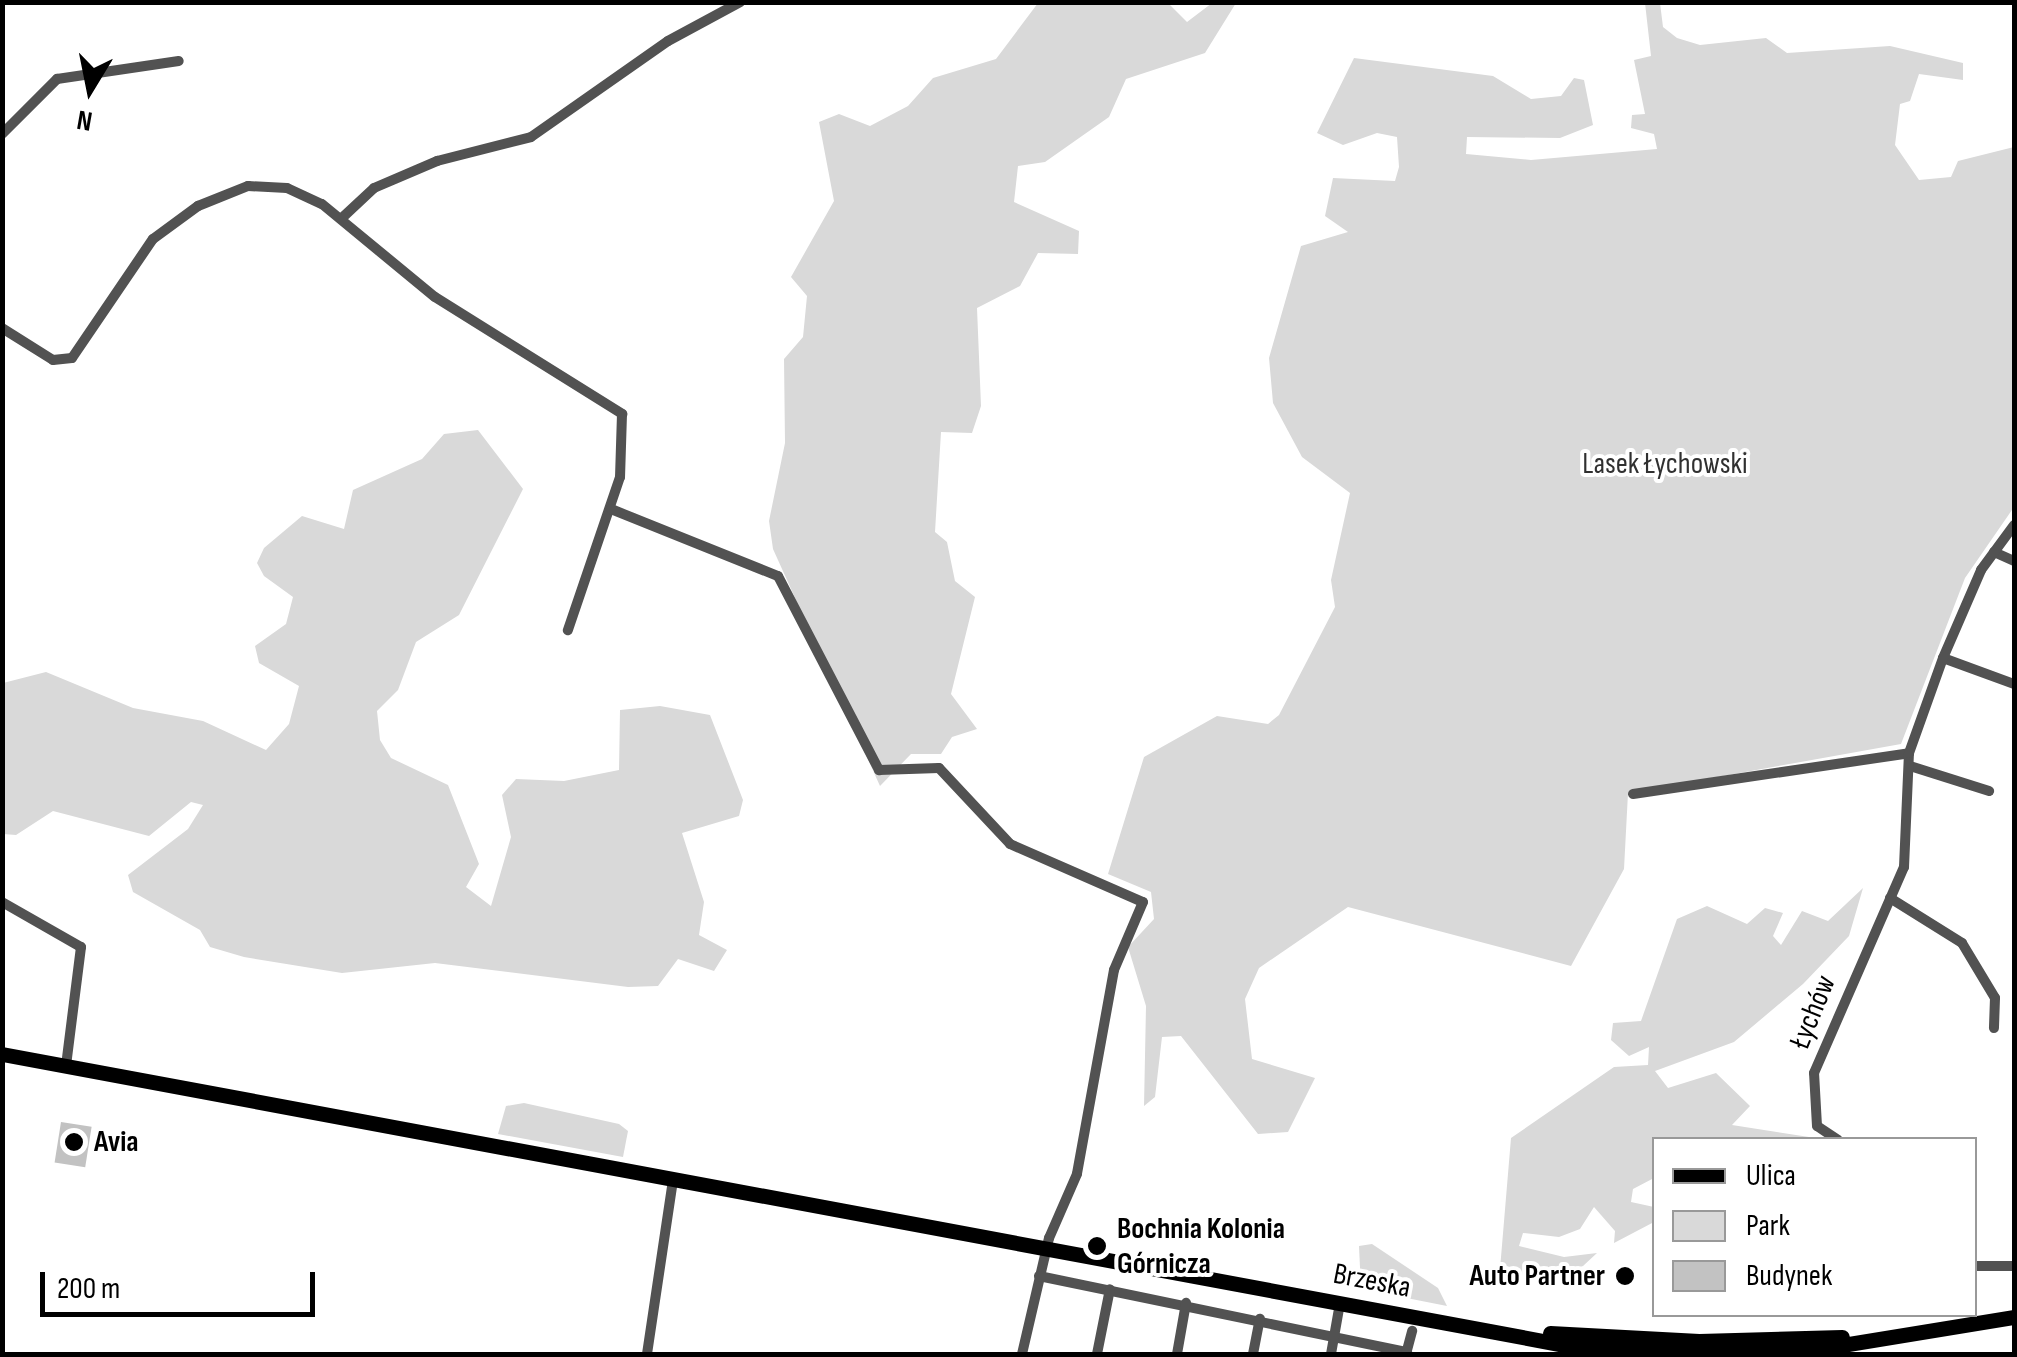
<!DOCTYPE html>
<html>
<head>
<meta charset="utf-8">
<style>
	body { margin:0 }
	#map { position:relative; width:2017px; height:1357px; overflow:hidden; background:#fff; font-family:"Sofia Sans Condensed",sans-serif }
	div>[style] { position:absolute }
	.green>* { inset:0; background:#d9d9d9 }
	.building>* { inset:0; background:#c2c2c2; transform-origin:0 0 }
	.minor>* { height:10px; margin:-5px; padding:0 5px; transform-origin:5px; border-radius:5px; background:#525252 }
	.primary>* { height:15px; margin:-7.5px; padding:0 7.5px; transform-origin:7.5px; border-radius:7.5px; background:#000 }
	.dots>* { width:28px; height:28px; translate:-50% -50%; box-sizing:border-box; border:5px solid #fff; border-radius:50% }
	span { translate:-50% -50%; white-space:nowrap; text-align:center; line-height:1.15; -webkit-text-stroke:8px #fff; paint-order:stroke }
	.park-label { font-size:30px; color:#303030 }
	.street-label { font-size:30px; color:#000 }
	.poi-label { font-size:30px; color:#000; font-weight:700 }
	.left { translate:0 -50%; text-align:left }
	.right { translate:-100% -50%; text-align:right }
	.frame { position:absolute; inset:0; border:5px solid #000; pointer-events:none }
	.legend { position:absolute; left:1652px; top:1137px; width:325px; height:180px; box-sizing:border-box; background:#fff; border:2px solid #999; margin:0; padding:12px 18px; list-style:none; font-size:30px; color:#000 }
	.legend li { display:flex; align-items:center; gap:20px; height:50px }
	.legend b { width:50px; border:2px solid #999 }
	.north { position:absolute; left:40px; top:40px; width:100px; height:100px; -webkit-text-stroke:8px #fff; paint-order:stroke; rotate:190deg; font-size:28px; font-weight:700; line-height:40px; text-align:center; color:#000 }
	.north::after { content:''; display:block; margin:auto; width:35px; height:45px; background:#000; clip-path:polygon(50% 0,100% 100%,50% 72%,0 100%) }
	.scale { position:absolute; left:40px; top:1272px; width:275px; height:45px; box-sizing:border-box; border:5px solid #000; border-top:0; padding-left:12px; font-size:30px; line-height:35px; white-space:nowrap; color:#000; -webkit-text-stroke:8px #fff; paint-order:stroke }
</style>
</head>
<body>
<div id="map">
	<div class="green">
		<div style="clip-path:polygon(1038px 3px,1168px 3px,1187px 22px,1212px 3px,1236px 3px,1205px 53px,1126px 79px,1109px 117px,1045px 162px,1018px 166px,1014px 202px,1079px 231px,1078px 254px,1038px 253px,1020px 286px,977px 308px,981px 406px,972px 433px,941px 432px,935px 532px,947px 542px,955px 581px,975px 597px,951px 694px,977px 729px,952px 737px,941px 754px,911px 754px,880px 786px,773px 549px,769px 521px,785px 443px,784px 359px,803px 337px,807px 296px,791px 277px,834px 201px,819px 122px,839px 114px,870px 126px,908px 106px,933px 78px,996px 59px)"></div>
		<div style="clip-path:polygon(1645px 3px,1660px 3px,1663px 27px,1677px 38px,1700px 45px,1766px 38px,1787px 53px,1890px 46px,1963px 63px,1963px 80px,1919px 74px,1910px 101px,1900px 104px,1895px 145px,1919px 180px,1951px 177px,1958px 161px,2014px 147px,2014px 507px,1965px 578px,1901px 744px,1628px 793px,1624px 869px,1571px 966px,1348px 907px,1259px 968px,1245px 999px,1252px 1059px,1315px 1078px,1288px 1132px,1258px 1134px,1181px 1036px,1162px 1037px,1155px 1097px,1144px 1106px,1146px 1006px,1128px 947px,1154px 919px,1151px 892px,1108px 874px,1144px 757px,1217px 716px,1268px 724px,1279px 715px,1335px 607px,1331px 580px,1350px 493px,1302px 457px,1273px 403px,1269px 358px,1301px 246px,1348px 232px,1325px 216px,1333px 178px,1395px 181px,1399px 167px,1397px 137px,1377px 133px,1343px 145px,1317px 133px,1354px 58px,1493px 76px,1531px 99px,1561px 96px,1574px 78px,1584px 80px,1593px 125px,1560px 138px,1467px 137px,1466px 154px,1531px 160px,1657px 149px,1654px 134px,1631px 128px,1632px 115px,1645px 114px,1634px 60px,1651px 56px)"></div>
		<div style="clip-path:polygon(478px 430px,523px 489px,459px 615px,416px 642px,398px 690px,377px 711px,380px 740px,391px 758px,448px 785px,479px 864px,466px 887px,491px 906px,511px 837px,502px 795px,516px 779px,564px 781px,619px 770px,620px 710px,660px 706px,710px 715px,743px 800px,739px 816px,682px 833px,704px 902px,699px 935px,727px 950px,714px 971px,678px 959px,658px 986px,628px 987px,435px 963px,342px 973px,244px 957px,210px 947px,200px 930px,133px 892px,128px 875px,188px 829px,203px 805px,191px 802px,149px 836px,53px 811px,16px 835px,3px 834px,3px 683px,46px 672px,133px 708px,203px 721px,266px 750px,289px 724px,299px 686px,259px 663px,255px 646px,286px 624px,293px 597px,264px 576px,257px 563px,264px 548px,302px 516px,344px 529px,353px 490px,422px 459px,444px 434px)"></div>
		<div style="clip-path:polygon(1863px 888px,1849px 936px,1803px 984px,1734px 1042px,1655px 1071px,1668px 1088px,1716px 1073px,1750px 1106px,1732px 1125px,1822px 1139px,1654px 1140px,1654px 1178px,1633px 1189px,1631px 1202px,1654px 1207px,1654px 1222px,1614px 1243px,1615px 1231px,1594px 1207px,1580px 1229px,1559px 1237px,1523px 1233px,1519px 1246px,1564px 1257px,1597px 1253px,1583px 1266px,1540px 1281px,1500px 1269px,1511px 1138px,1614px 1067px,1648px 1065px,1649px 1047px,1629px 1056px,1611px 1040px,1613px 1023px,1641px 1021px,1677px 919px,1707px 906px,1747px 924px,1765px 908px,1783px 913px,1773px 936px,1781px 945px,1802px 911px,1828px 921px)"></div>
		<div style="clip-path:polygon(524px 1103px,619px 1124px,628px 1131px,623px 1157px,498px 1134px,506px 1106px)"></div>
		<div style="clip-path:polygon(1372px 1244px,1438px 1288px,1447px 1306px,1361px 1289px,1359px 1246px)"></div>
	</div>
	<div class="building">
		<div style="left:61px;top:1122px;width:31px;height:41px;rotate:9deg"></div>
	</div>
	<div class="minor">
		<div style="left:2px;top:134px;width:78px;rotate:-45deg"></div>
		<div style="left:57px;top:79px;width:123px;rotate:-8.4deg"></div>
		<div style="left:343px;top:217px;width:42px;rotate:-43.1deg"></div>
		<div style="left:374px;top:188px;width:69px;rotate:-23.2deg"></div>
		<div style="left:437px;top:161px;width:97px;rotate:-14.3deg"></div>
		<div style="left:531px;top:137px;width:167px;rotate:-35deg"></div>
		<div style="left:668px;top:41px;width:82px;rotate:-28.4deg"></div>
		<div style="left:2px;top:328px;width:60px;rotate:32.1deg"></div>
		<div style="left:53px;top:360px;width:19px;rotate:-6deg"></div>
		<div style="left:72px;top:358px;width:144px;rotate:-55.8deg"></div>
		<div style="left:153px;top:239px;width:56px;rotate:-36.3deg"></div>
		<div style="left:198px;top:206px;width:54px;rotate:-21.8deg"></div>
		<div style="left:248px;top:186px;width:39px;rotate:3deg"></div>
		<div style="left:287px;top:188px;width:38px;rotate:25deg"></div>
		<div style="left:322px;top:204px;width:146px;rotate:39.5deg"></div>
		<div style="left:435px;top:297px;width:221px;rotate:32deg"></div>
		<div style="left:622px;top:414px;width:63px;rotate:91.8deg"></div>
		<div style="left:620px;top:477px;width:162px;rotate:108.8deg"></div>
		<div style="left:611px;top:509px;width:180px;rotate:21.9deg"></div>
		<div style="left:778px;top:576px;width:219px;rotate:62.5deg"></div>
		<div style="left:879px;top:770px;width:60px;rotate:-1.9deg"></div>
		<div style="left:939px;top:768px;width:104px;rotate:46.9deg"></div>
		<div style="left:1010px;top:844px;width:145px;rotate:23.6deg"></div>
		<div style="left:1143px;top:902px;width:74px;rotate:113.1deg"></div>
		<div style="left:1114px;top:970px;width:207px;rotate:100.3deg"></div>
		<div style="left:1077px;top:1174px;width:70px;rotate:113.6deg"></div>
		<div style="left:1049px;top:1238px;width:119px;rotate:103.1deg"></div>
		<div style="left:1994px;top:552px;width:22px;rotate:24deg"></div>
		<div style="left:1943px;top:658px;width:76px;rotate:20.1deg"></div>
		<div style="left:1910px;top:766px;width:83px;rotate:17.6deg"></div>
		<div style="left:1633px;top:794px;width:279px;rotate:-8.4deg"></div>
		<div style="left:1890px;top:898px;width:85px;rotate:32deg"></div>
		<div style="left:1962px;top:943px;width:64px;rotate:59deg"></div>
		<div style="left:1995px;top:998px;width:30px;rotate:92deg"></div>
		<div style="left:2px;top:902px;width:91px;rotate:29.7deg"></div>
		<div style="left:81px;top:947px;width:120px;rotate:97.2deg"></div>
		<div style="left:1838px;top:1140px;width:25px;rotate:-146deg"></div>
		<div style="left:1817px;top:1126px;width:53px;rotate:-93.2deg"></div>
		<div style="left:1814px;top:1073px;width:225px;rotate:-66.4deg"></div>
		<div style="left:1904px;top:867px;width:114px;rotate:-87.5deg"></div>
		<div style="left:1909px;top:753px;width:101px;rotate:-70.3deg"></div>
		<div style="left:1943px;top:658px;width:96px;rotate:-66.6deg"></div>
		<div style="left:1981px;top:570px;width:56px;rotate:-53.7deg"></div>
		<div style="left:1974px;top:1266px;width:40px"></div>
		<div style="left:1039px;top:1276px;width:376px;rotate:11.7deg"></div>
		<div style="left:647px;top:1354px;width:177px;rotate:-81.5deg"></div>
		<div style="left:1097px;top:1354px;width:66px;rotate:-78.7deg"></div>
		<div style="left:1177px;top:1354px;width:52px;rotate:-80deg"></div>
		<div style="left:1253px;top:1354px;width:36px;rotate:-79deg"></div>
		<div style="left:1331px;top:1354px;width:52px;rotate:-80deg"></div>
		<div style="left:1406px;top:1354px;width:24px;rotate:-75deg"></div>
	</div>
	<div class="primary">
		<div style="left:2px;top:1054px;width:1595px;rotate:10.55deg"></div>
		<div style="left:1570px;top:1346px;width:242px;rotate:0.9deg"></div>
		<div style="left:1812px;top:1350px;width:205px;rotate:-9.3deg"></div>
		<div style="left:1550px;top:1333px;width:149px;rotate:3.1deg"></div>
		<div style="left:1699px;top:1341px;width:143px;rotate:-1.6deg"></div>
	</div>
	<div class="dots">
		<div style="left:74px;top:1142px;background:#000"></div>
		<div style="left:1097px;top:1246px;background:#000"></div>
		<div style="left:1625px;top:1276px;background:#000"></div>
	</div>
	<div class="park-label">
		<span style="left:1665px;top:464px">Lasek Łychowski</span>
	</div>
	<div class="street-label">
		<span style="left:1813px;top:1012px;rotate:-68deg">Łychów</span>
		<span style="left:1372px;top:1281px;rotate:11deg">Brzeska</span>
	</div>
	<div class="poi-label">
		<span class="left" style="left:94px;top:1142px">Avia</span>
		<span class="left" style="left:1117px;top:1246px">Bochnia Kolonia<br>Górnicza</span>
		<span class="right" style="left:1605px;top:1276px">Auto Partner</span>
	</div>
	<div class="frame"></div>
	<ul class="legend">
	<li><b style="height:12px;background:#000"></b>Ulica</li>
	<li><b style="height:28px;background:#d9d9d9"></b>Park</li>
	<li><b style="height:28px;background:#c2c2c2"></b>Budynek</li>
	</ul>
	<div class="north">N</div>
	<div class="scale">200 m</div>
</div>
</body>
</html>
